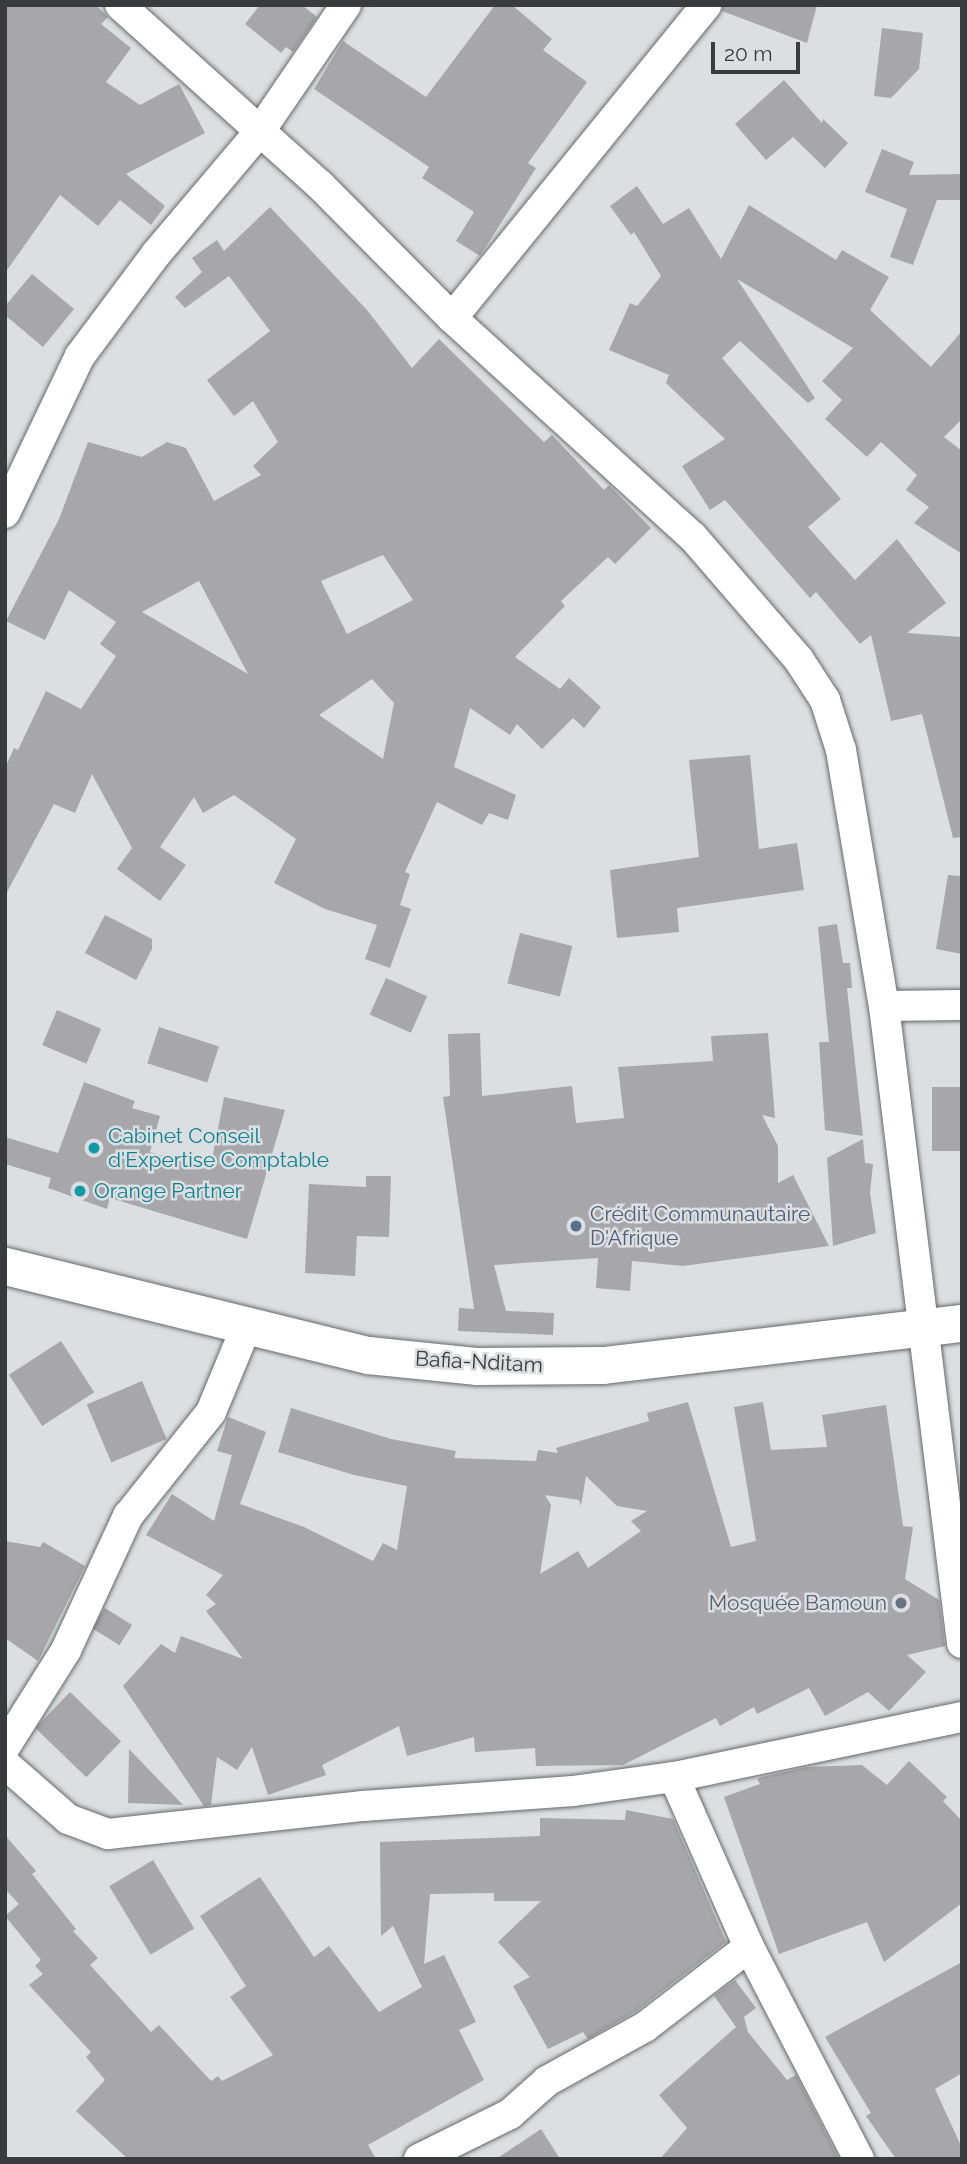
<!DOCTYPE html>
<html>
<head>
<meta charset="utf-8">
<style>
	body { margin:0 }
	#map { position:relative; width:967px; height:2164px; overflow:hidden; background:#dbdfe1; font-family:Raleway,sans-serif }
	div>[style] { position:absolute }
	.building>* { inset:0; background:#a7a6aa; transform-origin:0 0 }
	.roads { filter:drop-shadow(0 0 2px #66696b) drop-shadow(0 0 2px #66696b) }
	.minor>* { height:30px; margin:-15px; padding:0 15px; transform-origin:15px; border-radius:15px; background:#fff }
	.major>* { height:37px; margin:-18.5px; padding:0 18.5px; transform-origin:18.5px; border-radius:18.5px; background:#fff }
	.dots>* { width:19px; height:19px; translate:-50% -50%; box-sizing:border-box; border:4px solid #dbdfe1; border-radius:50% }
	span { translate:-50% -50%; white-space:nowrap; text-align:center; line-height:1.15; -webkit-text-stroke:5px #dbdfe1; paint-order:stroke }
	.culture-label { font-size:21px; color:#0d838f }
	.left { translate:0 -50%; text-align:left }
	.service-label { font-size:21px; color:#4e5e75 }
	.street-label { font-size:21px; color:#3a3b3c }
	.worship-label { font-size:21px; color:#5b616d }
	.right { translate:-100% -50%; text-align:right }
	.frame { position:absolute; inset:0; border:7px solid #3a3b3c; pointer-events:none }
	.scale { position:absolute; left:711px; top:42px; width:89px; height:32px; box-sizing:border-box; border:4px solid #3a3b3c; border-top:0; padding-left:9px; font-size:21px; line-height:24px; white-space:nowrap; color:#3a3b3c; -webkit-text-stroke:5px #dbdfe1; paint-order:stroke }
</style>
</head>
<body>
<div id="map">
	<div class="building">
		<div style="clip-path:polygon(5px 5px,96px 5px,108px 17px,101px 24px,131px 48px,106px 82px,140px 105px,179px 84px,205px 133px,126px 174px,165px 206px,151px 225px,120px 200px,98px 226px,60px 195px,5px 273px)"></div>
		<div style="clip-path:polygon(260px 5px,302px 5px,317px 17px,293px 52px,286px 47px,281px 53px,245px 24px)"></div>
		<div style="clip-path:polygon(495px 5px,512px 5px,552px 39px,543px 50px,587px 82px,528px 163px,536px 168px,480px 256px,456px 241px,474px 212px,422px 178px,429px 167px,314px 89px,343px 41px,426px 97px)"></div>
		<div style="clip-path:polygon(723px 5px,817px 5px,807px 43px,722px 11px)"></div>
		<div style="clip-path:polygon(882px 28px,923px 33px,919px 69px,891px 98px,874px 96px)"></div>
		<div style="clip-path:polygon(784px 80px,822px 123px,823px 119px,848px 143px,825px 168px,793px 137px,766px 160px,735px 124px)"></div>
		<div style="clip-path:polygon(882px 149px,914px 162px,909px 175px,962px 174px,962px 200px,937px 200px,913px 265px,890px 257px,907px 209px,865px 192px)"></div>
		<div style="clip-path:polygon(637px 186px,663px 224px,689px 208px,721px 259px,749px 205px,836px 260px,842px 250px,889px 277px,870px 310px,931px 367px,962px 331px,962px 419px,944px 437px,962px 451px,962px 554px,914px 523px,929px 507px,906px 490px,917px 475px,881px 442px,867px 457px,825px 419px,842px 400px,822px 381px,853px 348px,737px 279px,815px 398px,808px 403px,740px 341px,722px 358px,841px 499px,808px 527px,855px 580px,897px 539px,946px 603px,907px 633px,962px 637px,962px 837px,953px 838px,922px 714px,891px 721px,871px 635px,860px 644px,816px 592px,810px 598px,725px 500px,710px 510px,682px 466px,725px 439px,666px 383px,669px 375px,609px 350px,630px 303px,637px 306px,661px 276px,634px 232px,631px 235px,610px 206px)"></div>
		<div style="clip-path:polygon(evenodd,270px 207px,367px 310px,412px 368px,439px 339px,544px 442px,552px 435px,604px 490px,609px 485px,651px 528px,615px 564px,608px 557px,561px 601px,565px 606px,515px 657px,560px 689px,569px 678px,601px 707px,584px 728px,573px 718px,542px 749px,517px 724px,510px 735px,470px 708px,454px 767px,516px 795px,508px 820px,489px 813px,482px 825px,437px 802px,405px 872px,410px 874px,400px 905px,411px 909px,390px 968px,365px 959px,377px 925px,325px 909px,274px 883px,296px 839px,234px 795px,203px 813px,194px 797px,160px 847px,186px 865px,160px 901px,117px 869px,132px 848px,92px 774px,75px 813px,54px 804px,5px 896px,5px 768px,14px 748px,18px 750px,46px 691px,81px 709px,116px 656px,100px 644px,116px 622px,69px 590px,45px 640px,6px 621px,59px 519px,88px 442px,142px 457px,167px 442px,186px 448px,214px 501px,261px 475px,253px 466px,278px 442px,253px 401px,234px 416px,207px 380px,270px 331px,229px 276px,185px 308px,175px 297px,202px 272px,192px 258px,217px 240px,224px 251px,270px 207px,383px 555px,413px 600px,347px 634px,321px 581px,383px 555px,270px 207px,199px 581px,248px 674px,142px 612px,199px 581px,270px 207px,372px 679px,394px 703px,383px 759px,319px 715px,372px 679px)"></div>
		<div style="clip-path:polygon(32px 274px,74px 309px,43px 347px,5px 315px,5px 306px)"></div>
		<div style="clip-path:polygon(750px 755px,759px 849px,797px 843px,804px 890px,677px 908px,679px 932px,617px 938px,610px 870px,699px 857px,689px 760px)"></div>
		<div style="clip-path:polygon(948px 875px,962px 876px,962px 954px,936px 949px)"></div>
		<div style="clip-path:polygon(105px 915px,152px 939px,152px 949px,136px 980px,85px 953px)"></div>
		<div style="clip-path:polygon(837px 924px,843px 963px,850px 963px,852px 988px,847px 988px,863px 1136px,825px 1130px,819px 1042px,829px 1042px,818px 927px)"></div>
		<div style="left:520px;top:933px;width:54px;height:52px;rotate:14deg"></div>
		<div style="left:386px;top:978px;width:45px;height:40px;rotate:24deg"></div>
		<div style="left:57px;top:1010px;width:48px;height:38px;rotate:23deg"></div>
		<div style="left:159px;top:1027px;width:63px;height:38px;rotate:18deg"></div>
		<div style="clip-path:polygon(480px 1033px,482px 1096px,572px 1086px,576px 1123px,624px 1118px,618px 1067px,713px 1061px,711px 1036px,768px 1033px,775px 1118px,762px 1115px,778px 1146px,778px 1183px,793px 1175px,829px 1246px,683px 1266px,632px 1261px,630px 1291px,596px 1288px,598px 1258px,494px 1265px,506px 1311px,554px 1313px,553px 1335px,458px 1331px,459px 1308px,474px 1309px,443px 1097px,450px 1096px,448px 1034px)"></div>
		<div style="clip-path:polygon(84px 1082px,135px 1101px,132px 1108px,160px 1116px,150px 1152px,210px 1170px,224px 1097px,285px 1110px,247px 1239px,110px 1198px,107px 1209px,48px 1188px,51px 1178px,5px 1164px,5px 1137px,58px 1153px)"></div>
		<div style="left:962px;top:1087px;width:64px;height:30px;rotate:90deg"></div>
		<div style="clip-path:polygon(863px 1139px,865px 1163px,873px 1164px,870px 1193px,876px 1233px,833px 1246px,827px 1158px)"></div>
		<div style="clip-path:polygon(366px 1176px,391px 1176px,389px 1237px,357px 1236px,355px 1276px,305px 1273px,309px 1184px,366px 1187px)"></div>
		<div style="left:61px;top:1341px;width:61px;height:62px;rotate:57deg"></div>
		<div style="left:142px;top:1381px;width:63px;height:60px;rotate:67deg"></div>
		<div style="clip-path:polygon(evenodd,688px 1402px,731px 1547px,756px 1541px,734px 1407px,763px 1402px,771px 1450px,827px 1447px,822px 1415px,886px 1405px,903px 1526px,913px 1527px,905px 1579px,939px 1600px,945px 1646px,907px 1655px,926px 1672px,889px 1711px,868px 1692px,825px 1716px,809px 1688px,757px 1714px,754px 1707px,720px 1726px,716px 1718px,623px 1765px,536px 1766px,535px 1748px,475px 1752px,474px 1737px,407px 1756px,399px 1726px,322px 1765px,326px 1775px,268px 1795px,252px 1747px,237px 1770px,217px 1757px,211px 1805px,204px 1806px,123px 1686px,161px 1644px,175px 1653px,181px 1636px,243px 1659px,206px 1611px,216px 1604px,206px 1595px,223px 1575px,146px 1535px,172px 1494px,214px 1521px,232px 1455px,217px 1451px,228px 1417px,266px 1432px,240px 1504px,304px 1527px,373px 1561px,383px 1543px,397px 1550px,407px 1486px,354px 1475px,278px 1452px,291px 1408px,391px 1439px,456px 1451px,454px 1458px,536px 1461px,538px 1450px,558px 1453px,556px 1448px,649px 1421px,647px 1413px,688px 1402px,586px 1476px,617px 1506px,647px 1511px,631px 1521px,641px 1531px,588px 1568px,578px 1551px,540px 1574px,551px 1505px,545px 1495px,579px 1500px,581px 1506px,586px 1476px)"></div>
		<div style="clip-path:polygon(5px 1541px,40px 1547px,43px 1542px,85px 1566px,38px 1661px,5px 1638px)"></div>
		<div style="left:105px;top:1608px;width:32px;height:24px;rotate:32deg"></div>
		<div style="left:70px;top:1692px;width:71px;height:50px;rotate:44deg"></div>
		<div style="clip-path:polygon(129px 1749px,183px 1805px,128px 1803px)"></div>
		<div style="clip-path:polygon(909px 1761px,947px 1797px,943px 1801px,962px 1821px,962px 1903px,884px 1962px,867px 1922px,779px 1954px,724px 1797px,760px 1784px,757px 1779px,762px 1777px,807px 1767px,862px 1765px,887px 1785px)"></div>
		<div style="clip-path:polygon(626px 1810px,673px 1819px,726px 1942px,635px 2012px,588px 2039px,583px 2032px,548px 2049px,513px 1986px,530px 1977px,498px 1942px,541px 1901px,494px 1901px,494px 1893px,430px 1894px,424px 1964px,444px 1955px,476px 2022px,459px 2030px,484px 2080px,368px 2145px,376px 2159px,128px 2159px,76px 2111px,105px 2080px,86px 2057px,91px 2052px,29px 1985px,43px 1974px,35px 1966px,41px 1960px,5px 1916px,19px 1904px,5px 1889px,5px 1835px,36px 1871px,32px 1874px,76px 1929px,73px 1931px,98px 1958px,90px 1965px,151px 2032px,159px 2025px,211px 2081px,218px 2076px,222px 2081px,273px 2055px,230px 1997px,246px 1986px,200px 1916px,260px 1877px,314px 1957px,329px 1946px,379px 2012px,422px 1987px,393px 1926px,381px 1936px,380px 1842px,540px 1836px,540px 1818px,625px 1820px)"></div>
		<div style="left:153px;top:1860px;width:80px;height:51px;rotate:59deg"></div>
		<div style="clip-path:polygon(962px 1962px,962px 2073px,935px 2089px,962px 2148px,962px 2159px,896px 2159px,866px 2116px,871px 2113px,825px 2037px)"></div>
		<div style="clip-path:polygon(735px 1980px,756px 2008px,744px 2017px,748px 2032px,787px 2080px,796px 2075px,839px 2159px,660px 2159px,687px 2128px,659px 2095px,736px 2027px,714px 1996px)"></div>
		<div style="clip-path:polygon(541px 2129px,560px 2159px,496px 2159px)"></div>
	</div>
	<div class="roads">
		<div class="minor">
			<div style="left:120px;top:5px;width:269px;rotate:42deg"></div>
			<div style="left:320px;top:185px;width:187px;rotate:45.2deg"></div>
			<div style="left:452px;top:318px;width:326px;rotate:42.3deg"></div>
			<div style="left:693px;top:537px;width:162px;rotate:49.2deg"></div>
			<div style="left:799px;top:660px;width:48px;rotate:57deg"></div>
			<div style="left:825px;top:700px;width:52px;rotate:72.3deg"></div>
			<div style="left:841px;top:750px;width:260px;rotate:80.5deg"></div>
			<div style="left:452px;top:318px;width:403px;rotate:-50.9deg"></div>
			<div style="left:5px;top:513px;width:174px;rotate:-64.5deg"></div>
			<div style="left:80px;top:356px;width:127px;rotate:-53.3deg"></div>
			<div style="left:156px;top:254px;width:161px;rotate:-49.8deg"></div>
			<div style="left:260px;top:131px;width:153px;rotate:-55.7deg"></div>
			<div style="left:962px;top:1005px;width:78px;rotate:179.3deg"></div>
			<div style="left:884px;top:1006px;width:642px;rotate:83.02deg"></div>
			<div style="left:5px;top:1747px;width:115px;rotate:-57.8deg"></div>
			<div style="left:66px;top:1650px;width:148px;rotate:-65.2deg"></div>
			<div style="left:128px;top:1516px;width:133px;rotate:-51.4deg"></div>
			<div style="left:211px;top:1412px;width:94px;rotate:-67.5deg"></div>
			<div style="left:5px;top:1764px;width:84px;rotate:41.1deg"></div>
			<div style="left:68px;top:1819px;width:43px;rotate:20.6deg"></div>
			<div style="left:108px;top:1834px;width:257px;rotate:-6.3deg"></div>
			<div style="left:363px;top:1806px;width:211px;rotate:-4.1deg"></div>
			<div style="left:573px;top:1791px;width:102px;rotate:-7.9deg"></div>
			<div style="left:674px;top:1777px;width:186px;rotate:66.2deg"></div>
			<div style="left:749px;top:1947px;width:239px;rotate:62.6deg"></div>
			<div style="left:674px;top:1777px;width:294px;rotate:-11.8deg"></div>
			<div style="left:419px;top:2159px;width:102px;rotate:-26.3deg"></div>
			<div style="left:510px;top:2114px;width:50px;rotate:-41.7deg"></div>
			<div style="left:547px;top:2081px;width:112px;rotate:-28.9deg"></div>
			<div style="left:645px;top:2027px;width:131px;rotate:-37.6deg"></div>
		</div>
		<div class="major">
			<div style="left:5px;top:1266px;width:374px;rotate:13.8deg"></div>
			<div style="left:368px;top:1355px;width:110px;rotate:5.8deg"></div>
			<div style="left:477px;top:1366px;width:126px;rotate:-0.5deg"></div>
			<div style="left:603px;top:1365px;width:361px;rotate:-6.7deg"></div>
		</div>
	</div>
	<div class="dots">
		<div style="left:94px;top:1148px;background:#0f9aa8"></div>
		<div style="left:80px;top:1191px;background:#0f9aa8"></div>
		<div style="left:576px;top:1226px;background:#5c6f8a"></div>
		<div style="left:901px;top:1603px;background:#6b7280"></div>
	</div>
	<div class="culture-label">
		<span class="left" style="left:108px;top:1148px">Cabinet Conseil<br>d'Expertise Comptable</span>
		<span class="left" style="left:94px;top:1191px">Orange Partner</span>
	</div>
	<div class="service-label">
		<span class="left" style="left:590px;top:1226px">Crédit Communautaire<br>D'Afrique</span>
	</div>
	<div class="street-label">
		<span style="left:479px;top:1362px;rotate:3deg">Bafia-Nditam</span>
	</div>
	<div class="worship-label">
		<span class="right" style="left:887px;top:1603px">Mosquée Bamoun</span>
	</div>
	<div class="frame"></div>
	<div class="scale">20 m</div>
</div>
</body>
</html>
